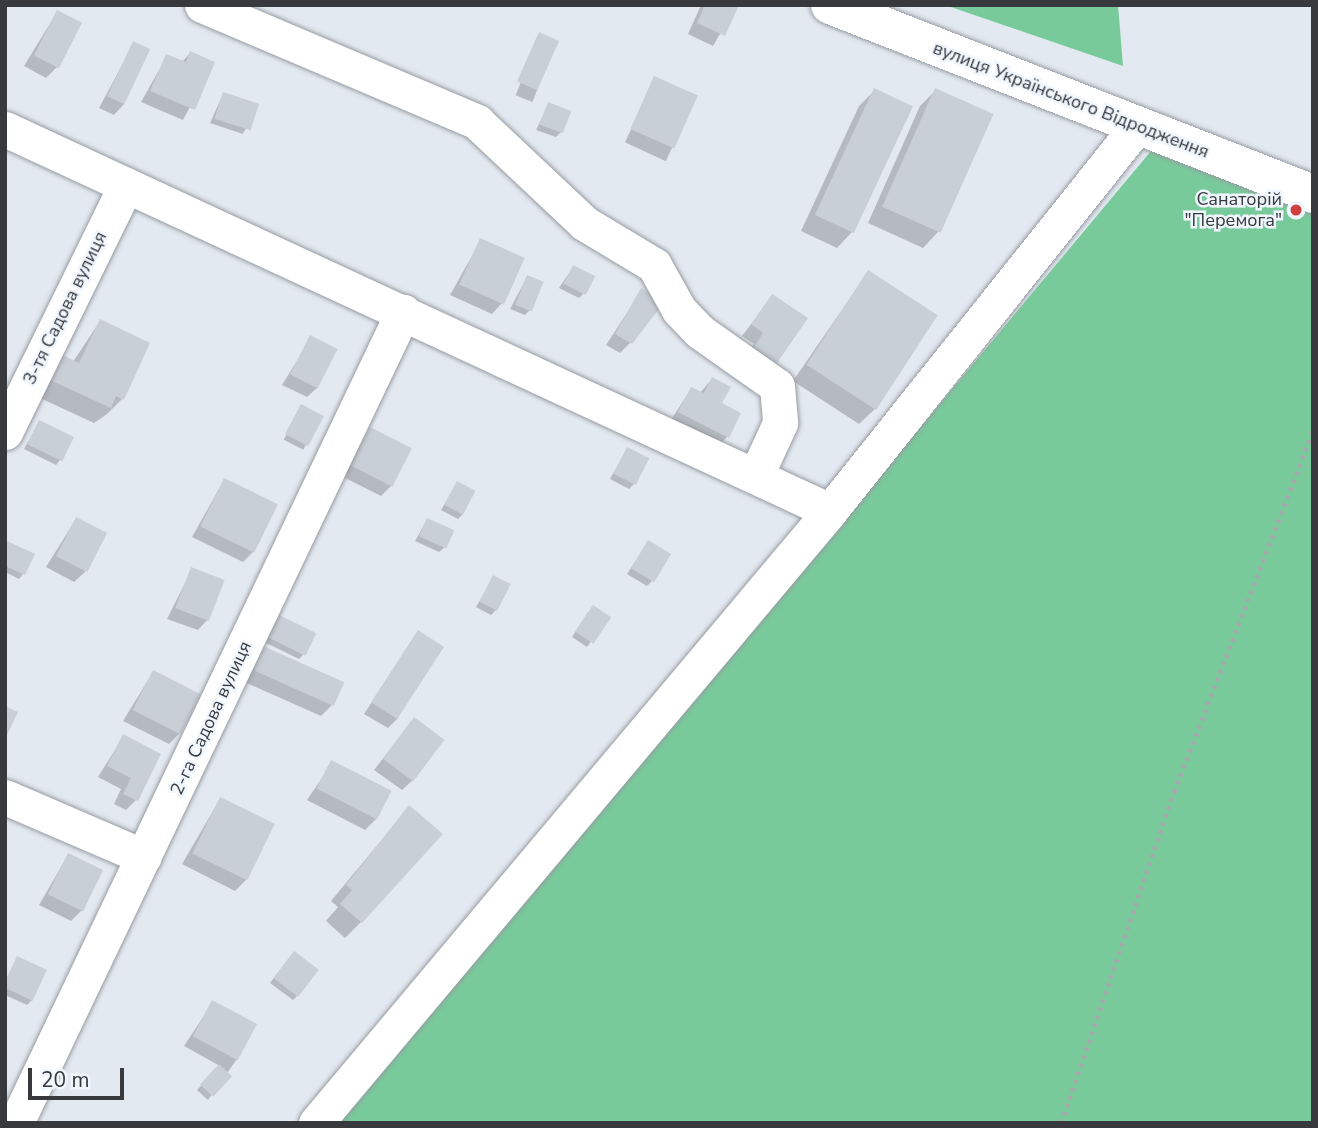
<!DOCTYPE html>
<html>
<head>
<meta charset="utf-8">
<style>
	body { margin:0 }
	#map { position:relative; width:1318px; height:1128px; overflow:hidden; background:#e3e9f0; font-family:"Nunito Sans",sans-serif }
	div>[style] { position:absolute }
	.green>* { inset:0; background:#79ca9b }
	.shadow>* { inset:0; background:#0003; transform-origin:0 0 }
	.building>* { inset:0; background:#c9cfd6; transform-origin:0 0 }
	.path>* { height:4.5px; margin-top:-2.25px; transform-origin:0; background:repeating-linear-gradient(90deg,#a5aaaf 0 3.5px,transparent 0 8.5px) }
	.roads { filter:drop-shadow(0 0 2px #969ca3) drop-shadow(0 0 2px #969ca3) }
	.street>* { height:35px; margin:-17.5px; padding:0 17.5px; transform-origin:17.5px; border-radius:17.5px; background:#fff }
	.secondary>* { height:38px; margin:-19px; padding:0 19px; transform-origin:19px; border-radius:19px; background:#fff }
	.dots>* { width:19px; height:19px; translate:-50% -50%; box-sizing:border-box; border:4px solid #f0f6fe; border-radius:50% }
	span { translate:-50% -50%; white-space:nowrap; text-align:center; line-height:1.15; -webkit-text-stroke:5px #f0f6fe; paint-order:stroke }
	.street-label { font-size:18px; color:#37393c }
	.poi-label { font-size:18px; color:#37393c }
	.right { translate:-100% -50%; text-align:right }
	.frame { position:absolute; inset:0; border:7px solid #37393c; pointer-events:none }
	.scale { position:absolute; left:28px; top:1068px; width:96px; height:32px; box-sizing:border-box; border:4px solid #37393c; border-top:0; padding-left:9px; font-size:21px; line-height:24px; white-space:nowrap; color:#37393c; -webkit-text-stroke:5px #f0f6fe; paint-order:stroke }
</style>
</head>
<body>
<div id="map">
	<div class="green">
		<div style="clip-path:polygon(945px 5px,1118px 5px,1123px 66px)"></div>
		<div style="clip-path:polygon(1151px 151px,1313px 211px,1313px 1123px,339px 1123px)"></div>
	</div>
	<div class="shadow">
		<div style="clip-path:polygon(701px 5px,737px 5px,713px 46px,688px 34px)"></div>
		<div style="clip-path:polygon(57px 12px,57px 67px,46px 78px,24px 66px)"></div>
		<div style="left:540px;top:35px;width:18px;height:65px;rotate:22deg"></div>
		<div style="clip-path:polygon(134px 43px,124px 104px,114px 115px,99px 108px)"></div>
		<div style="clip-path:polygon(190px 53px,213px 63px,183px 120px,141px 102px,167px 56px,182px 62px)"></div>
		<div style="left:655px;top:78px;width:45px;height:71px;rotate:25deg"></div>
		<div style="clip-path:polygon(875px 90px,852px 232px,837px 248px,801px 231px,859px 106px)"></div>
		<div style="clip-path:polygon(936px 90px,938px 232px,923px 248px,868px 223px,920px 106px)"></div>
		<div style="clip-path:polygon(223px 94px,257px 105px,243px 134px,210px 123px)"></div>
		<div style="clip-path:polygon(549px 104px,561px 132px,556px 137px,536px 130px)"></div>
		<div style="clip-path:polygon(481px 240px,502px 303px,492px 314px,450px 295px)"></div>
		<div style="clip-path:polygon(573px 267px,584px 293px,579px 298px,559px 288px)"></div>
		<div style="clip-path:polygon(868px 272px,875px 409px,859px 424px,793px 381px)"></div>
		<div style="clip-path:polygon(527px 277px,530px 310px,525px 315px,510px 309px)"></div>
		<div style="clip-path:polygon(642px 290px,631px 342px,620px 353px,606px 345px)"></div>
		<div style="clip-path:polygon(773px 296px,806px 319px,743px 361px,754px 344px,742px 336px)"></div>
		<div style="clip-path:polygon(100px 321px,122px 399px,107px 414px,94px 423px,25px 391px,73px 362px)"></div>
		<div style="clip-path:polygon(311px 338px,318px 387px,307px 397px,282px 385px)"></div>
		<div style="clip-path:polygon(712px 379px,727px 437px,717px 447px,669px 423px,691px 389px,700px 393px)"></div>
		<div style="left:301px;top:406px;width:22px;height:38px;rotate:27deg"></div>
		<div style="clip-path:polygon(39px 422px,60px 460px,56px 465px,24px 449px)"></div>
		<div style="clip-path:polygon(370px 429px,391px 486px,381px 496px,341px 476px)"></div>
		<div style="clip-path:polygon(627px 449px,634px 484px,629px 489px,610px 479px)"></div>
		<div style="clip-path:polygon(224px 480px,254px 551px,243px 562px,192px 537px)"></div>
		<div style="clip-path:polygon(457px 483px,463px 514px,458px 519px,441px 510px)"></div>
		<div style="clip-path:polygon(76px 519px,85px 572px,74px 582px,46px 567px)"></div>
		<div style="clip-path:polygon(427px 520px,444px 548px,439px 552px,415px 541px)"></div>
		<div style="clip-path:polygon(5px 542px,23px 574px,19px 579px,5px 572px)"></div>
		<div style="clip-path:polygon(648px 542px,652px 581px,647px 586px,627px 574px)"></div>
		<div style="clip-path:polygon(192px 569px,208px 619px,198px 630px,167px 619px)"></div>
		<div style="clip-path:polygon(494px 577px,496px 610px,491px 615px,476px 607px)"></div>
		<div style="clip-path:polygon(588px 612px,608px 618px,587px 647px,572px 637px)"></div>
		<div style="clip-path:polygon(270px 620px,303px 655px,299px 659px,260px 640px)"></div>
		<div style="clip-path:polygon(418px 633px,398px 718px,388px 728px,364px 714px)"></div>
		<div style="clip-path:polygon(263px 648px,342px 682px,332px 705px,321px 716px,242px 681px)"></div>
		<div style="clip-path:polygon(153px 672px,180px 733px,169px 744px,123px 721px)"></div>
		<div style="clip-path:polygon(414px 719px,413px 780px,402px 790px,374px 770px)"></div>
		<div style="clip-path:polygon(123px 737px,136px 800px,126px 810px,114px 804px,121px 789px,98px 777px)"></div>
		<div style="clip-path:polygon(332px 763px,376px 819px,365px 830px,307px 800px)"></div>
		<div style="clip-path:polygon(220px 799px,246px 880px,235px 891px,182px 864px)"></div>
		<div style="clip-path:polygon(409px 807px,361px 922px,345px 938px,326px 921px,338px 907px,331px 901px)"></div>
		<div style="clip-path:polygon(68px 855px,82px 910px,71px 921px,39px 905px)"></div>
		<div style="clip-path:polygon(18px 958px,32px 1000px,27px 1005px,5px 995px)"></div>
		<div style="clip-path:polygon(289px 958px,297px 996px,293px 1000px,270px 983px)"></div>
		<div style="clip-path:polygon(213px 1002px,237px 1059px,208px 1100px,197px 1090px,220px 1066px,184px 1046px)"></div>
	</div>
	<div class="building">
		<div style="clip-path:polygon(705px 5px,739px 5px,725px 36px,697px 23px)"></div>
		<div style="left:57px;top:10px;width:28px;height:51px;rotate:27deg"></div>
		<div style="left:539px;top:32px;width:22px;height:54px;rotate:24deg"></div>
		<div style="left:133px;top:41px;width:19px;height:61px;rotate:25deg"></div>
		<div style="clip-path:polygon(190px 51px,215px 62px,195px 110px,150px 91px,166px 54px,186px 62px)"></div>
		<div style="left:654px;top:76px;width:48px;height:58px;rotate:24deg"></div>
		<div style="left:874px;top:88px;width:43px;height:140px;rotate:25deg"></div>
		<div style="left:935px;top:88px;width:64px;height:130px;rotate:24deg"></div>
		<div style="left:223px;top:92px;width:38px;height:28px;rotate:18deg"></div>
		<div style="left:548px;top:102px;width:25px;height:24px;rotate:21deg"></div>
		<div style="left:480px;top:238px;width:49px;height:51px;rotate:24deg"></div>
		<div style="left:573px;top:265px;width:25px;height:21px;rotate:27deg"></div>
		<div style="left:868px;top:270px;width:83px;height:113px;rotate:33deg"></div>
		<div style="left:527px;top:275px;width:18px;height:32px;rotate:22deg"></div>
		<div style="clip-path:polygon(641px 288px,665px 301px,632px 344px,615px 334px)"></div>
		<div style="clip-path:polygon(772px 294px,808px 318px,775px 366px,752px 350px,763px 333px,751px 324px)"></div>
		<div style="clip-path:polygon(100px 319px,150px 343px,124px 400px,116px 396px,111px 408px,39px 375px,51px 349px,79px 363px)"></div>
		<div style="left:310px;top:335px;width:31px;height:44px;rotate:27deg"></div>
		<div style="clip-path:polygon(712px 377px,731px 387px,722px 403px,741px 413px,729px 438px,678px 412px,691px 387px,704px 393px)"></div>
		<div style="left:301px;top:404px;width:26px;height:34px;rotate:28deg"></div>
		<div style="left:39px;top:420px;width:39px;height:27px;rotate:26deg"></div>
		<div style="left:370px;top:427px;width:47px;height:43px;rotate:27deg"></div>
		<div style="left:627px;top:447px;width:25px;height:30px;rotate:27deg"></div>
		<div style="left:224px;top:478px;width:60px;height:54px;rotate:26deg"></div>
		<div style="left:457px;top:481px;width:21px;height:27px;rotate:28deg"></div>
		<div style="left:76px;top:517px;width:35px;height:44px;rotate:27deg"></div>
		<div style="left:427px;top:518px;width:30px;height:20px;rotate:24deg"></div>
		<div style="clip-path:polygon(5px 540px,35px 554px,25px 575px,5px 566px)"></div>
		<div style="left:648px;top:540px;width:27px;height:33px;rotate:31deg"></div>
		<div style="left:191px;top:567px;width:36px;height:44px;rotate:21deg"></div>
		<div style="left:493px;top:575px;width:20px;height:30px;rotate:27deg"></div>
		<div style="left:593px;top:605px;width:22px;height:32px;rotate:34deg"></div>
		<div style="left:275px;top:613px;width:46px;height:25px;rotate:26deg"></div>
		<div style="left:418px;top:630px;width:31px;height:86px;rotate:33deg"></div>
		<div style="left:263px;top:646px;width:89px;height:26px;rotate:24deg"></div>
		<div style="left:153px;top:670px;width:54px;height:45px;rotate:27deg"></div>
		<div style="clip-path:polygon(5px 706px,18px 712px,5px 739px)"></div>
		<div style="left:414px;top:717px;width:38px;height:52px;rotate:37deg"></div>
		<div style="clip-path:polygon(123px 734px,161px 754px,138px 801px,123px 794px,131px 778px,107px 766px)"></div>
		<div style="left:331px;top:760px;width:68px;height:32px;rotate:27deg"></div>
		<div style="left:220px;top:797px;width:61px;height:63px;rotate:26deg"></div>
		<div style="clip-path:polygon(409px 805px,443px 834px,362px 923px,340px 904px,352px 890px,346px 885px)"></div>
		<div style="left:68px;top:853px;width:39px;height:46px;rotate:26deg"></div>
		<div style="left:294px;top:951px;width:31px;height:34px;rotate:37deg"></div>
		<div style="left:17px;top:956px;width:33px;height:34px;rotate:25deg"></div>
		<div style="left:212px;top:1000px;width:51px;height:41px;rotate:28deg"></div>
		<div style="left:219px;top:1064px;width:18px;height:28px;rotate:43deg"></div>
	</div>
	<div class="path">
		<div style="left:1061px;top:1123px;width:350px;rotate:-71.2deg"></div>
		<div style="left:1174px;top:792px;width:389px;rotate:-69deg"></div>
	</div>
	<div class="roads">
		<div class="street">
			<div style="left:202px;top:5px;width:299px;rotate:23deg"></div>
			<div style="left:477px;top:122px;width:147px;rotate:43.3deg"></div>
			<div style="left:584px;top:223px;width:82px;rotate:31deg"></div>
			<div style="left:654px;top:265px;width:51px;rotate:60.9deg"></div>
			<div style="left:679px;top:310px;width:29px;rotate:46deg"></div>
			<div style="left:699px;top:331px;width:95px;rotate:35.2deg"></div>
			<div style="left:777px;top:386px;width:37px;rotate:85deg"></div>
			<div style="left:780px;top:423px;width:55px;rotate:114.7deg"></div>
			<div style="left:5px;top:129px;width:909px;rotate:24.85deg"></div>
			<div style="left:5px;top:432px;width:275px;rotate:-63.9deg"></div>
			<div style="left:5px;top:797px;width:151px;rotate:23.3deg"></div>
			<div style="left:16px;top:1123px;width:899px;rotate:-64.49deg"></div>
			<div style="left:316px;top:1123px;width:799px;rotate:-49.97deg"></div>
			<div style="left:830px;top:511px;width:494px;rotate:-51.4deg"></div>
		</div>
		<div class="secondary">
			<div style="left:830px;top:5px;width:519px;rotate:21.37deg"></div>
		</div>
	</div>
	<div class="dots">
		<div style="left:1296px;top:210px;background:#ce3f3e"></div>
	</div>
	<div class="street-label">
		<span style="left:1071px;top:100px;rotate:21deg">вулиця Українського Відродження</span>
		<span style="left:65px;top:308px;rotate:-64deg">3-тя Садова вулиця</span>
		<span style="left:211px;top:718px;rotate:-65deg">2-га Садова вулиця</span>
	</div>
	<div class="poi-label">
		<span class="right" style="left:1282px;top:210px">Санаторій<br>"Перемога"</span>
	</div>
	<div class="frame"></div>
	<div class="scale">20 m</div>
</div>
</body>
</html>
